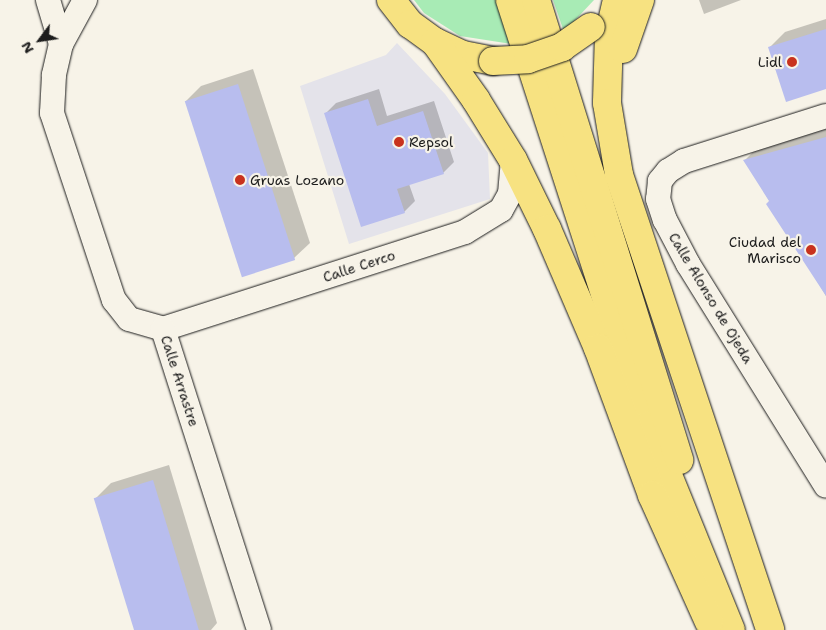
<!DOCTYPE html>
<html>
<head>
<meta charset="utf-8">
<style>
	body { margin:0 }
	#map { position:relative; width:826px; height:630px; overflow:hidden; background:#f7f3e8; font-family:"Shantell Sans",sans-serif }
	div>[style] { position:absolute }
	.built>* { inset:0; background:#e4e3ea }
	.green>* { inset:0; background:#a8ebb5 }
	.shadow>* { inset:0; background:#0003 }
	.building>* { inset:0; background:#b8bdee; transform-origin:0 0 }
	.roads { filter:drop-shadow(0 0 1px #1c1c1c) drop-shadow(0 0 1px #1c1c1c) }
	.minor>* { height:24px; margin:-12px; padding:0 12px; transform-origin:12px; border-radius:12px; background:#f7f3e8 }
	.primary>* { height:28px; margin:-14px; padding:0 14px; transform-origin:14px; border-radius:14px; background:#f7e281 }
	.motorway>* { height:28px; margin:-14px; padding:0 14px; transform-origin:14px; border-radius:14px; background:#f7e281 }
	.bridges { filter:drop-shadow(0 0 1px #1c1c1c) drop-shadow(0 0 1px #1c1c1c) }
	.primary-bridge>* { height:28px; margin:-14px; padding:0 14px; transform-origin:14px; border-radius:14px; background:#f7e281 }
	.dots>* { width:14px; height:14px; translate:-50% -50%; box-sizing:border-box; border:2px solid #f7f3e8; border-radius:50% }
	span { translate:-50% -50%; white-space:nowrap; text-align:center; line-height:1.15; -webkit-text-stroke:4.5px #f7f3e8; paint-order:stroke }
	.poi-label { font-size:14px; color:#1c1c1c }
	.right { translate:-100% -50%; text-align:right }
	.left { translate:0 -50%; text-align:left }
	.street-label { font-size:14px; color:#1c1c1c }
	.north { position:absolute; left:15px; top:15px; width:50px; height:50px; -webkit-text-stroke:4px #f7f3e8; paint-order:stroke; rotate:239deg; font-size:14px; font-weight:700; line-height:20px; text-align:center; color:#1c1c1c }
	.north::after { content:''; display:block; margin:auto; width:18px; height:22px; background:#1c1c1c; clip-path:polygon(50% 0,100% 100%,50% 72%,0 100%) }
</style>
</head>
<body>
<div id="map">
	<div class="built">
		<div style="clip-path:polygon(397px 43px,445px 94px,488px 153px,490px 199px,349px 244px,300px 86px,386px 55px)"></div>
	</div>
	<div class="green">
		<div style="clip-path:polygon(414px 0,496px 0,511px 44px,460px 36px,424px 13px)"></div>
		<div style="clip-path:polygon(553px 0,594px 0,564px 32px)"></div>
	</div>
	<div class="shadow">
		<div style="clip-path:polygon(699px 0,741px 0,704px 14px)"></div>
		<div style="clip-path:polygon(826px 19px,826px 88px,769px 48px,785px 32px)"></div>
		<div style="clip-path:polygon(253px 69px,310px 243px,294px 258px,186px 101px,201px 86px)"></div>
		<div style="clip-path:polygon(379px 89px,387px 116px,434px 101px,454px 162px,443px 173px,409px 184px,415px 201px,404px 212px,326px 113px,336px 103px)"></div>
		<div style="clip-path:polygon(826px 127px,826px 296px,745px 160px,760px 145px)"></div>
		<div style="clip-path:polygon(169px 465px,217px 623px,211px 630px,136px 630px,95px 499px,111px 483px)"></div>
	</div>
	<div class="building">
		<div style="clip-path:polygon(826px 29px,826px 89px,786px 102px,768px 47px)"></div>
		<div style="left:238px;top:84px;width:185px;height:56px;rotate:72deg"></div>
		<div style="clip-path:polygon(368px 99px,377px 126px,423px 111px,444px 174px,397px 189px,405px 213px,361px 227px,324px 113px)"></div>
		<div style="clip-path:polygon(826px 137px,826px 296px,766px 204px,769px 201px,743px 160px)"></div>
		<div style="left:153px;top:480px;width:157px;height:62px;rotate:73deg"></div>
	</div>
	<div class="roads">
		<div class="minor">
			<div style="left:48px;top:0;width:46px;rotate:73.5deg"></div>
			<div style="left:85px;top:0;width:50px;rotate:118.6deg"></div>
			<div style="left:61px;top:44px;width:32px;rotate:103deg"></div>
			<div style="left:54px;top:75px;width:38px;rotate:93deg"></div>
			<div style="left:52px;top:113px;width:197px;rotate:71.7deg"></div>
			<div style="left:114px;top:300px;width:24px;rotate:52deg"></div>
			<div style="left:129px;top:319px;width:35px;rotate:16deg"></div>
			<div style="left:826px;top:116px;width:149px;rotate:162.4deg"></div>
			<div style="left:684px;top:161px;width:19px;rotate:148deg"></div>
			<div style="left:668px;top:171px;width:13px;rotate:129deg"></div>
			<div style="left:660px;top:181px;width:18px;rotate:96deg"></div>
			<div style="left:658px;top:199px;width:22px;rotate:72deg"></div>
			<div style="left:665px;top:220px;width:50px;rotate:62.4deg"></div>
			<div style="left:688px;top:264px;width:261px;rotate:58.1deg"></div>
			<div style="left:163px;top:329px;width:317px;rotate:-17.8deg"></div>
			<div style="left:465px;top:232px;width:42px;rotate:-31.4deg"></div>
			<div style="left:501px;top:210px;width:18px;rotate:-61deg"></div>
			<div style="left:510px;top:194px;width:34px;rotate:-85deg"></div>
			<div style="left:163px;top:329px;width:316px;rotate:72.3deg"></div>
		</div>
		<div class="primary">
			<div style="left:391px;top:0;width:31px;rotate:52deg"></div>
			<div style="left:410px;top:24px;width:31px;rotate:36deg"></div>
			<div style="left:435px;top:42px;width:31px;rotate:25deg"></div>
			<div style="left:463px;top:55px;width:31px;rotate:11deg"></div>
		</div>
		<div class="motorway">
			<div style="left:510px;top:0;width:448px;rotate:72.1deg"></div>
			<div style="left:648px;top:426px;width:220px;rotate:67.9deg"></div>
			<div style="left:536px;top:0;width:482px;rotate:72.7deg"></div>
			<div style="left:617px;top:0;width:35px;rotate:103deg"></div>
			<div style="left:609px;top:34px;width:69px;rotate:91.7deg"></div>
			<div style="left:607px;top:103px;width:73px;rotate:80.5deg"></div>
			<div style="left:619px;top:175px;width:479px;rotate:71.6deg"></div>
			<div style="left:435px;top:42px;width:71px;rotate:54.7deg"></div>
			<div style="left:476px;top:100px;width:70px;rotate:58.3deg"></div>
			<div style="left:513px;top:160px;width:77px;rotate:63.8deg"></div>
			<div style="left:547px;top:229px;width:129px;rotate:66.8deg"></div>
			<div style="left:598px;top:348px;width:157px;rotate:69.8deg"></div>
			<div style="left:652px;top:495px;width:139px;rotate:65.8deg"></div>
			<div style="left:623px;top:49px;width:52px;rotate:-70.9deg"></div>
		</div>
	</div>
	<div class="bridges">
		<div class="primary-bridge">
			<div style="left:493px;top:61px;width:35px;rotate:-3deg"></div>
			<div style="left:528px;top:59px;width:36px;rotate:-19deg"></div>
			<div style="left:562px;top:47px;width:35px;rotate:-35deg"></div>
		</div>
	</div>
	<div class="dots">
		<div style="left:792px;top:62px;background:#c8321e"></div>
		<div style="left:399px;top:142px;background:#c8321e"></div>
		<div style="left:240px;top:180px;background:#c8321e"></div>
		<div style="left:811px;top:250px;background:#c8321e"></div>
	</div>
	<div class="poi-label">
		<span class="right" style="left:782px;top:62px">Lidl</span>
		<span class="left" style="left:409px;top:142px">Repsol</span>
		<span class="left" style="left:250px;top:180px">Gruas Lozano</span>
		<span class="right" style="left:801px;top:250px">Ciudad del<br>Marisco</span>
	</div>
	<div class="street-label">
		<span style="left:359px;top:266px;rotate:-18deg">Calle Cerco</span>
		<span style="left:711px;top:298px;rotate:59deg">Calle Alonso de Ojeda</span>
		<span style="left:180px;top:381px;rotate:72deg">Calle Arrastre</span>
	</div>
	<div class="north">N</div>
</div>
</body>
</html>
